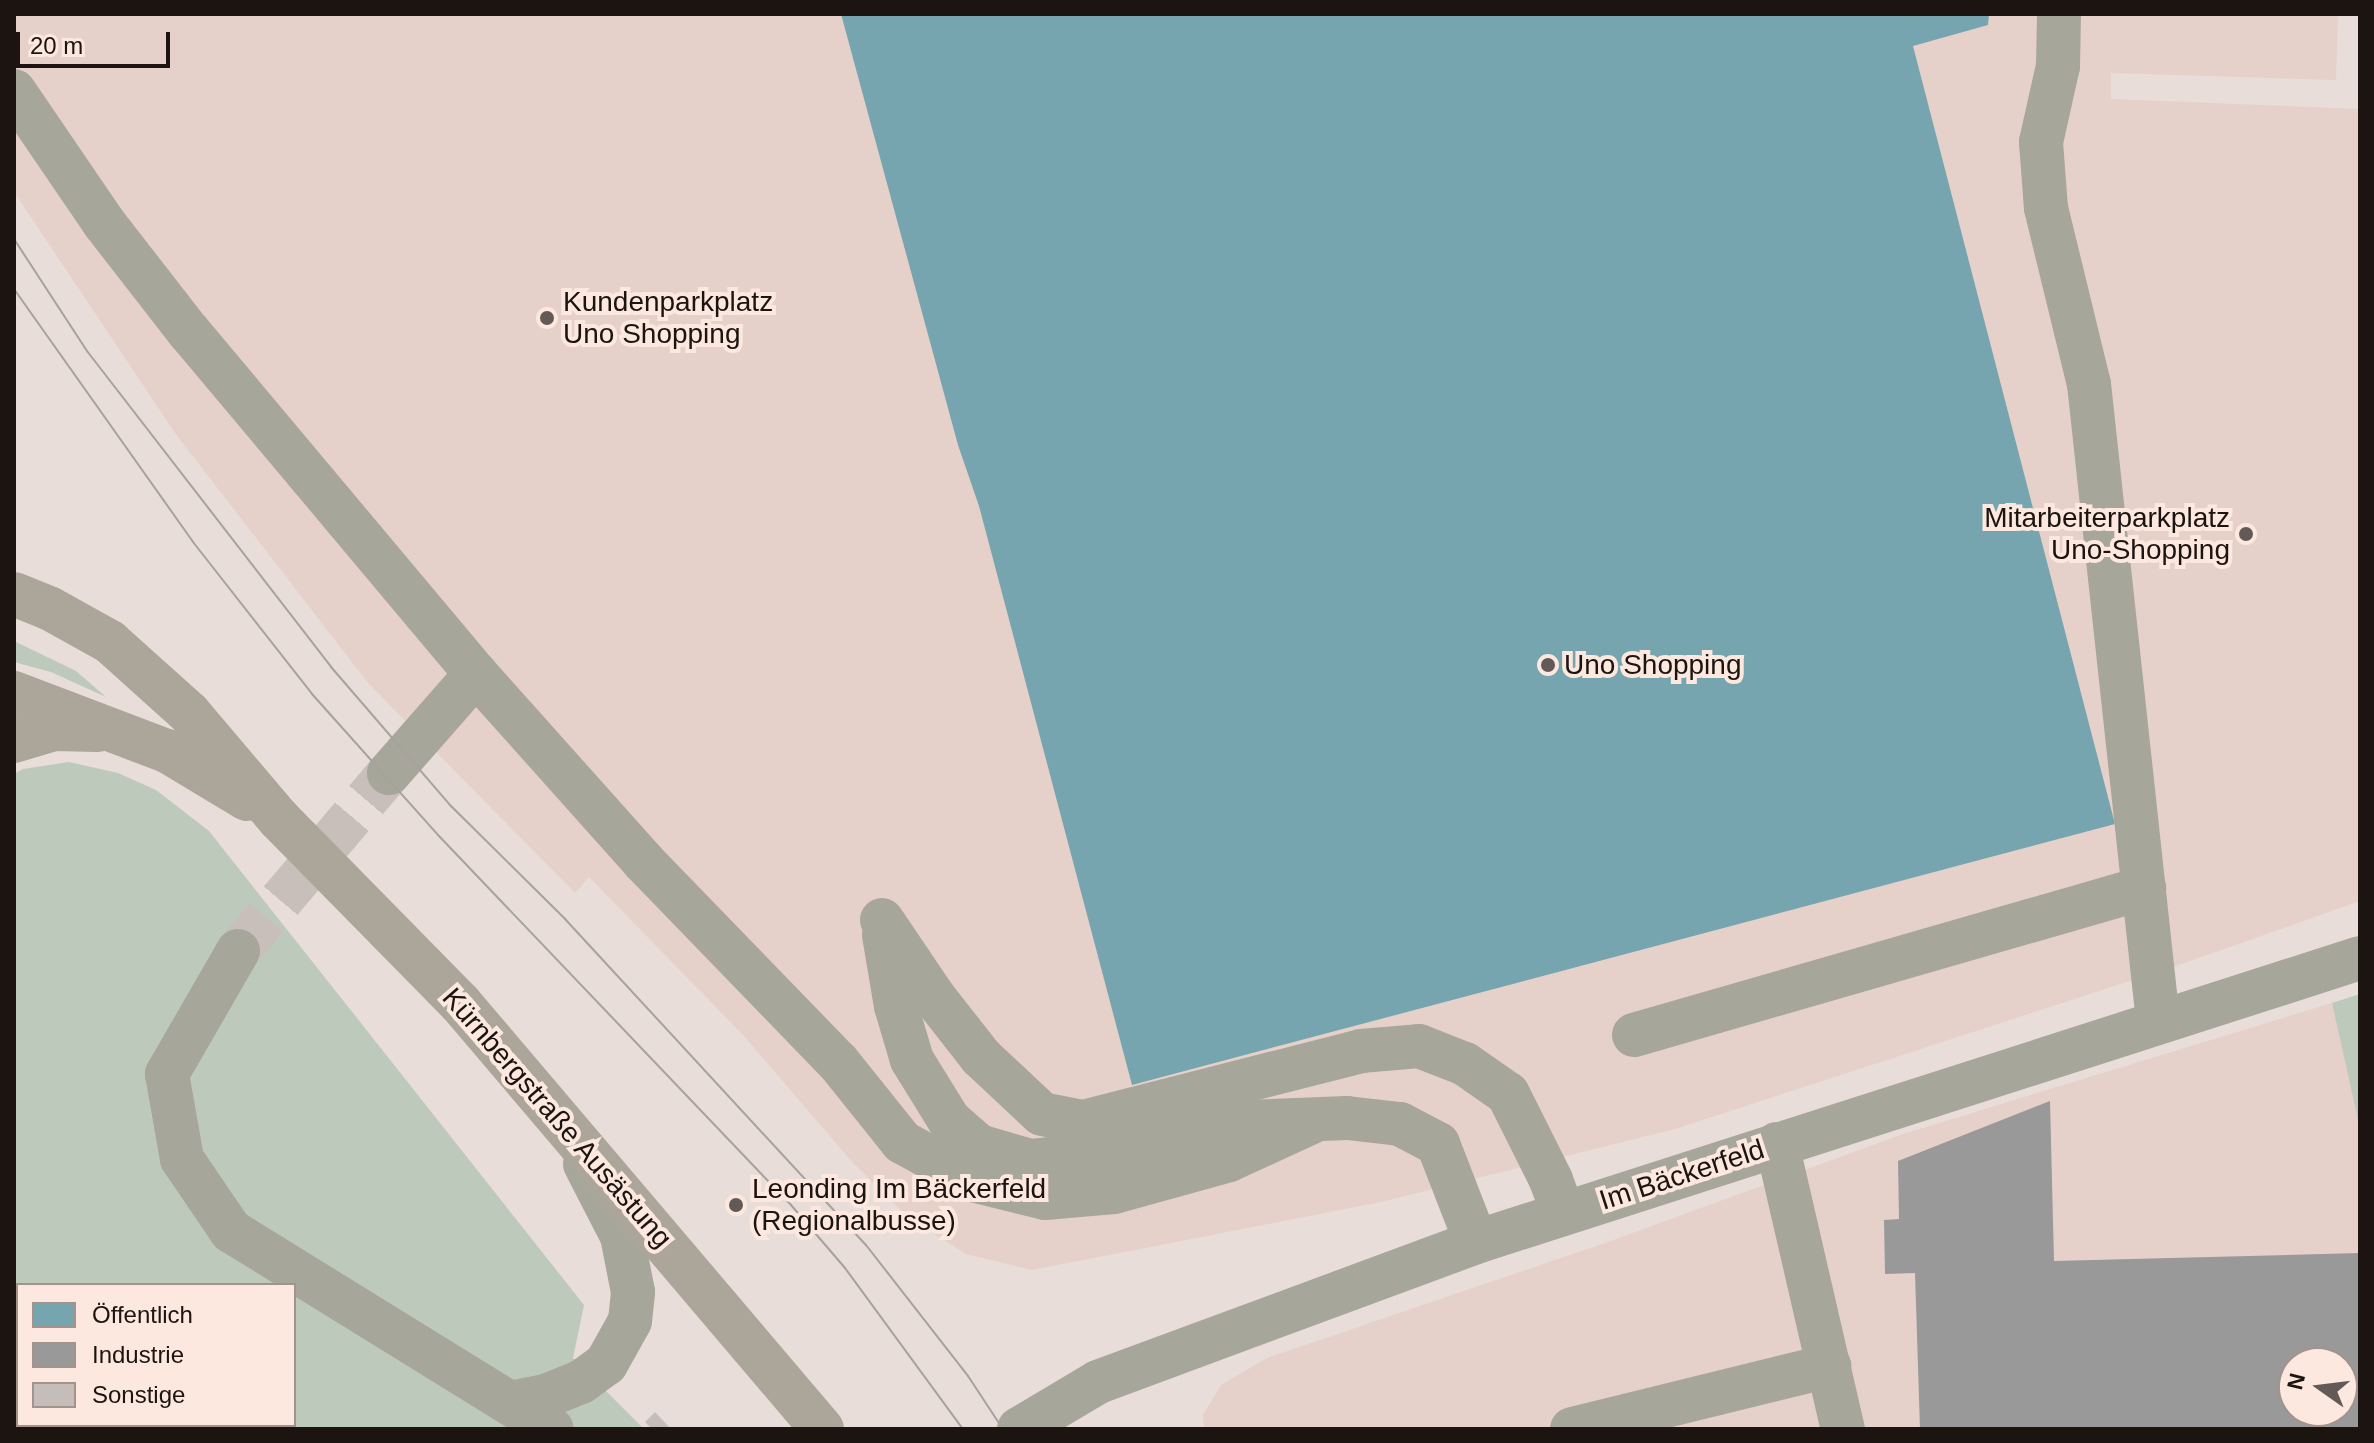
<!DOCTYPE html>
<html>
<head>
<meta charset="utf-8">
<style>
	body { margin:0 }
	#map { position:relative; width:2374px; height:1443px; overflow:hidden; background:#e8ddd8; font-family:Arial,sans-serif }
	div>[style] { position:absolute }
	.built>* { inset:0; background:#e5d1c9 }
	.green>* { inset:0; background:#bdc9bb }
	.public>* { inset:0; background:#76a5af }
	.industry>* { inset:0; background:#999 }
	.building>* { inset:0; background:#c5bdb9 }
	.minor-tunnel>* { height:44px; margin-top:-22px; transform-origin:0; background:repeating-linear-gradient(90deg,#c9bfba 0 44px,transparent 0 66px) }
	.minor>* { height:44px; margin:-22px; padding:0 22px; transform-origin:22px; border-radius:22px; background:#a7a69b }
	.major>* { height:44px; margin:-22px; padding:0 22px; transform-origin:22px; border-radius:22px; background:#aca69a }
	.tram>* { height:2px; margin:-1px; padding:0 1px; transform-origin:1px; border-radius:1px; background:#a7a29c }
	.dots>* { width:22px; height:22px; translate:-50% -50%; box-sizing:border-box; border:4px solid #fce8df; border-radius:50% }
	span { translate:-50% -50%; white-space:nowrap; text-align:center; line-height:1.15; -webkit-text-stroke:8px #fce8df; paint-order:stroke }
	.poi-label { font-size:28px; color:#1b1411 }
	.left { translate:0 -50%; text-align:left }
	.right { translate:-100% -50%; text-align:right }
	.street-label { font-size:28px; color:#1b1411 }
	.frame { position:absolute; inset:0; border:16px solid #1b1411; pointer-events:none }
	.legend { position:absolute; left:16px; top:1283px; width:280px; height:144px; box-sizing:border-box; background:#fce8df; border:2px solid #a2938d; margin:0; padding:10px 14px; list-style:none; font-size:24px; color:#1b1411 }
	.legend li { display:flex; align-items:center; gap:16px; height:40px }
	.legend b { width:40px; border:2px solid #a2938d }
	.north { position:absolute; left:2278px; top:1347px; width:80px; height:80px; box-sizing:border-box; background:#fce8df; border:2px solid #a2938d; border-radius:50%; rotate:284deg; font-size:22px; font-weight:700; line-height:32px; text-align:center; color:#1b1411 }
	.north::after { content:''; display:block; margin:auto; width:28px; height:36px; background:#635a57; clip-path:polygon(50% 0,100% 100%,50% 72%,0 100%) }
	.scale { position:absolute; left:16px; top:32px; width:154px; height:36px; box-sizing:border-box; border:4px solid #1b1411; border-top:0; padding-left:10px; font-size:24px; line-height:28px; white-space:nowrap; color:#1b1411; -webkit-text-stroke:6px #fce8df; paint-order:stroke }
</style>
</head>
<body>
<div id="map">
	<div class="built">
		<div style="clip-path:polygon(14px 14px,2338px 14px,2336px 80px,2111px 73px,2111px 99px,2360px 109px,2360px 901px,2176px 966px,1675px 1129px,1381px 1202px,1032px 1270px,966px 1254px,909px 1218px,853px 1163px,743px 1035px,589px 877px,575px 893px,368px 683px,175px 433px,14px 192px)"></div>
		<div style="clip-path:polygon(evenodd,2332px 1003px,2360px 1129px,2360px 1429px,1204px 1429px,1203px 1415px,1221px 1385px,1267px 1358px,1608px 1242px,1903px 1134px,2332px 1003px,2294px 1363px,2342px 1363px,2342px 1411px,2294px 1411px,2294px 1363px)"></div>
	</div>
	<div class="green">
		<div style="clip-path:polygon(14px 641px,76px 671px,106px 697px,51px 672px,14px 662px)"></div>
		<div style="clip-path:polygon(evenodd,69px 762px,118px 773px,156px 790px,209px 831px,584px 1305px,573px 1358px,644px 1429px,14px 1429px,14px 774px,23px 769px,69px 762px,18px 1285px,294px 1285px,294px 1425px,18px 1425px,18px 1285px)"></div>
		<div style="clip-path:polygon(2360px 994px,2360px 1129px,2332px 1003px)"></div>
	</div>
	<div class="public">
		<div style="clip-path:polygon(841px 14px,1989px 14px,1988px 25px,1913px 46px,2115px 824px,1132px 1085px,979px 506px,958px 445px)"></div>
	</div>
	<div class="industry">
		<div style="clip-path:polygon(evenodd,2050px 1101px,2054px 1261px,2360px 1253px,2360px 1429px,1920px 1429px,1915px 1273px,1885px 1274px,1884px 1220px,1899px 1219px,1898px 1161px,2050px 1101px,2294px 1363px,2342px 1363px,2342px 1411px,2294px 1411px,2294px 1363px)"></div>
	</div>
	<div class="building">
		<div style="clip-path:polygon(655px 1412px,671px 1429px,652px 1429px,645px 1422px)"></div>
	</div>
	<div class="minor-tunnel">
		<div style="left:238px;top:951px;width:233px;rotate:-49.7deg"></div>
	</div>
	<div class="minor">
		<div style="left:2059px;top:14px;width:52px;rotate:91.1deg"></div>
		<div style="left:2058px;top:66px;width:78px;rotate:102.6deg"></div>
		<div style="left:2041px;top:142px;width:66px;rotate:85.7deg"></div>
		<div style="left:2046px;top:208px;width:181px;rotate:76.3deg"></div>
		<div style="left:2089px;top:384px;width:641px;rotate:83.82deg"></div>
		<div style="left:14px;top:91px;width:160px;rotate:55.7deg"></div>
		<div style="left:104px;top:223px;width:138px;rotate:52.1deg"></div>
		<div style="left:189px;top:332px;width:446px;rotate:50deg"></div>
		<div style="left:476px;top:674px;width:132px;rotate:131.3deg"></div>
		<div style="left:476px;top:674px;width:251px;rotate:48.2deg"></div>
		<div style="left:643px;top:861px;width:280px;rotate:45.9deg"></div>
		<div style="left:838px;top:1062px;width:102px;rotate:51.3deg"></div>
		<div style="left:902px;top:1142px;width:80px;rotate:28.5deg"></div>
		<div style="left:972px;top:1180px;width:75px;rotate:13.9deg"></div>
		<div style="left:1045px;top:1198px;width:69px;rotate:-5deg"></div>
		<div style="left:1114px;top:1192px;width:119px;rotate:-15.5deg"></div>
		<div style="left:1229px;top:1160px;width:91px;rotate:-24.6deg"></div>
		<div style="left:882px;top:920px;width:93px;rotate:56deg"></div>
		<div style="left:934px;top:997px;width:76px;rotate:51.9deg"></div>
		<div style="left:981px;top:1057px;width:83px;rotate:43.1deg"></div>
		<div style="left:1042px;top:1114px;width:42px;rotate:11deg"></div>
		<div style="left:1083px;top:1122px;width:287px;rotate:-14.3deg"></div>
		<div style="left:1361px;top:1051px;width:58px;rotate:-4.9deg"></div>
		<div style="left:1419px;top:1046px;width:49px;rotate:21.4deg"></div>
		<div style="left:1465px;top:1064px;width:52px;rotate:34.9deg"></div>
		<div style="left:1508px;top:1094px;width:96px;rotate:63.4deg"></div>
		<div style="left:1551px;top:1180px;width:35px;rotate:70deg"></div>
		<div style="left:884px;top:935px;width:72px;rotate:80.4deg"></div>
		<div style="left:896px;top:1006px;width:56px;rotate:73.5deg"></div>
		<div style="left:912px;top:1060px;width:70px;rotate:58.3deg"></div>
		<div style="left:949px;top:1120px;width:40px;rotate:41deg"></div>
		<div style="left:979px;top:1146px;width:53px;rotate:16.4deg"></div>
		<div style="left:1030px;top:1161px;width:74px;rotate:-6.2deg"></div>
		<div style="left:1104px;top:1153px;width:118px;rotate:-14.7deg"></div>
		<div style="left:1218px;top:1123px;width:129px;rotate:-2.2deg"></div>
		<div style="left:1347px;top:1118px;width:53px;rotate:6.5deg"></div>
		<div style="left:1400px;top:1124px;width:43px;rotate:27.8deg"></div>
		<div style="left:1438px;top:1144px;width:105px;rotate:68.8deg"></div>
		<div style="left:238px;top:951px;width:142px;rotate:120deg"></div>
		<div style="left:167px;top:1074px;width:86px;rotate:80deg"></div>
		<div style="left:182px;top:1159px;width:87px;rotate:55.8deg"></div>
		<div style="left:231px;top:1231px;width:377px;rotate:31.7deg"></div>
		<div style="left:1634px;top:1035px;width:531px;rotate:-16.08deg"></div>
		<div style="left:1777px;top:1144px;width:293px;rotate:77deg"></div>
		<div style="left:510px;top:1403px;width:37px;rotate:-11deg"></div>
		<div style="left:546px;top:1396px;width:38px;rotate:-22deg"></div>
		<div style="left:581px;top:1382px;width:31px;rotate:-36deg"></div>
		<div style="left:606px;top:1364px;width:49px;rotate:-60.8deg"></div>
		<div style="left:630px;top:1321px;width:29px;rotate:-84deg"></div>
		<div style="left:633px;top:1292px;width:57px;rotate:-101.1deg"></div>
		<div style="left:622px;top:1236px;width:81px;rotate:-117.2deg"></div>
		<div style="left:1019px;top:1429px;width:92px;rotate:-30.7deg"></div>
		<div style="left:1098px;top:1382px;width:403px;rotate:-20.3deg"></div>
		<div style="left:1476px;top:1242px;width:928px;rotate:-17.81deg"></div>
		<div style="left:1572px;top:1429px;width:265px;rotate:-13.8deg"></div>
	</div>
	<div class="major">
		<div style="left:14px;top:594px;width:38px;rotate:22deg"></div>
		<div style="left:49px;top:608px;width:70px;rotate:29.1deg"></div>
		<div style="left:110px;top:642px;width:106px;rotate:41.9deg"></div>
		<div style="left:189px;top:713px;width:139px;rotate:49.7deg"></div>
		<div style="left:279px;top:819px;width:258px;rotate:45.5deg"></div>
		<div style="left:460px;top:1003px;width:559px;rotate:49.64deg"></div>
		<div style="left:14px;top:693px;width:164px;rotate:20.8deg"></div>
		<div style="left:167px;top:751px;width:93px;rotate:31deg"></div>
		<div style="left:14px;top:741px;width:42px;rotate:-16.7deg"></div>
		<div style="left:54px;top:729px;width:44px;rotate:1.3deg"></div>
	</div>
	<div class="tram">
		<div style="left:14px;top:239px;width:134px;rotate:56.9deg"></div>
		<div style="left:87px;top:351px;width:399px;rotate:52.3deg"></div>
		<div style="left:331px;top:667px;width:184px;rotate:49.2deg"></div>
		<div style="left:451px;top:806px;width:161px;rotate:44.7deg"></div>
		<div style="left:565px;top:919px;width:444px;rotate:47.3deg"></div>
		<div style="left:866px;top:1245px;width:166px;rotate:52.1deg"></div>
		<div style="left:968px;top:1376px;width:64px;rotate:56.6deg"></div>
		<div style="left:14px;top:289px;width:310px;rotate:54.7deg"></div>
		<div style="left:193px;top:542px;width:193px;rotate:51.9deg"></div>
		<div style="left:312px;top:694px;width:191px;rotate:48.2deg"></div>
		<div style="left:439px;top:836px;width:510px;rotate:46.35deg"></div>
		<div style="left:791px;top:1205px;width:83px;rotate:49.4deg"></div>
		<div style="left:845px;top:1268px;width:200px;rotate:53.8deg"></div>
	</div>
	<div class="dots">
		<div style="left:547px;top:318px;background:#635a57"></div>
		<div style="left:2246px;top:534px;background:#635a57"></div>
		<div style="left:1548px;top:665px;background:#635a57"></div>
		<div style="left:736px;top:1205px;background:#635a57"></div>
	</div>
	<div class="poi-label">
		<span class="left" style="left:563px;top:318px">Kundenparkplatz<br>Uno Shopping</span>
		<span class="right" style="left:2230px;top:534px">Mitarbeiterparkplatz<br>Uno-Shopping</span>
		<span class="left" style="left:1564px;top:665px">Uno Shopping</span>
		<span class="left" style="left:752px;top:1205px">Leonding Im Bäckerfeld<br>(Regionalbusse)</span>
	</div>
	<div class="street-label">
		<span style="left:557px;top:1118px;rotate:49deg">Kürnbergstraße Ausästung</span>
		<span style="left:1682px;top:1175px;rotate:-18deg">Im Bäckerfeld</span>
	</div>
	<div class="frame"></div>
	<ul class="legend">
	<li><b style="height:22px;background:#76a5af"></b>Öffentlich</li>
	<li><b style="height:22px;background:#999"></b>Industrie</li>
	<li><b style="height:22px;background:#c5bdb9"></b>Sonstige</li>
	</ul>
	<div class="north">N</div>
	<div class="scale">20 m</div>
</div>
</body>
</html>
